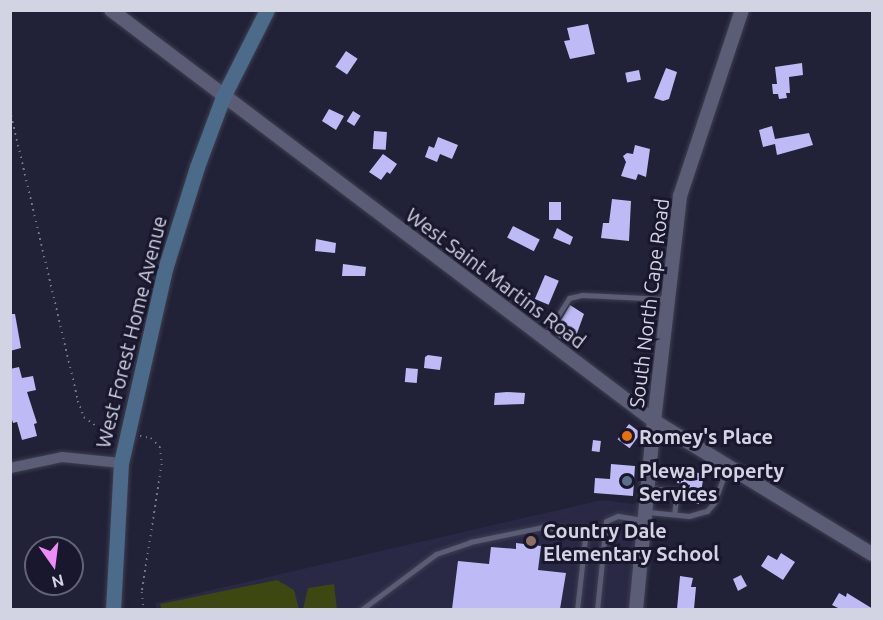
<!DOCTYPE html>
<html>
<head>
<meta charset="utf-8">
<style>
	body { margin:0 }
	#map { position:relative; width:883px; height:620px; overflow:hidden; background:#212137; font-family:Ubuntu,sans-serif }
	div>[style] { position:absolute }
	.built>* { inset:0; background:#292945 }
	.green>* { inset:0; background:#3c4712 }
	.building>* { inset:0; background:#bebaf6; transform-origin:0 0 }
	.path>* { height:1.5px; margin-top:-0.75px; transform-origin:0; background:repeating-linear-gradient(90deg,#757588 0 1.5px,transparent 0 6px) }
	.roads { filter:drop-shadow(0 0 2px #3f3f51) drop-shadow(0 0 2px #3f3f51) }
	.service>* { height:5px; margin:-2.5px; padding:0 2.5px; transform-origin:2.5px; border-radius:2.5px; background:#5b5c76 }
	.minor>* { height:10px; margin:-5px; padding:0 5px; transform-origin:5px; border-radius:5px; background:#5b5c76 }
	.tertiary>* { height:14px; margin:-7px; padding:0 7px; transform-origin:7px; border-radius:7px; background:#5b5c76 }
	.secondary>* { height:15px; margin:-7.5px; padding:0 7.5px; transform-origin:7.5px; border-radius:7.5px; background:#4c6b8a }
	.dots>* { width:16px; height:16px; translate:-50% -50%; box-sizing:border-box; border:3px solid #18172d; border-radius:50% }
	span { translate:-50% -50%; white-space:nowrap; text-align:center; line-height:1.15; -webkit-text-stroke:6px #18172d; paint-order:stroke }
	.street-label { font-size:20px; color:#d3d4e3 }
	.poi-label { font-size:20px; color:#d3d4e3; font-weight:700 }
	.left { translate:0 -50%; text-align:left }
	.frame { position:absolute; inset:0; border:12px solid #d3d4e3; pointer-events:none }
	.north { position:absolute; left:24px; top:536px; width:60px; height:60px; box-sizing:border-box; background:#18172d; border:2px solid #636376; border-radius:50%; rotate:166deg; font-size:16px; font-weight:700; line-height:24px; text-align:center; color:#d3d4e3 }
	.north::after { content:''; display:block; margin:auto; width:21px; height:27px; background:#ed8cf9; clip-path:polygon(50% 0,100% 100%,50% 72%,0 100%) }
</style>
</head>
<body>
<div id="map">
	<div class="built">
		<div style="clip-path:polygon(602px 500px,641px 505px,630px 609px,157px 610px,155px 603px)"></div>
	</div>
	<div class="green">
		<div style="clip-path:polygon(277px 580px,294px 590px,299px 609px,162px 610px,160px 604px)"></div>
		<div style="clip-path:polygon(334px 584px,337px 609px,303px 609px,308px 588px)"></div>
	</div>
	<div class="building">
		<div style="clip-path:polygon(588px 24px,595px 54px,570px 59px,564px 41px,570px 40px,567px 28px)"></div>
		<div style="left:346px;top:51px;width:14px;height:19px;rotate:34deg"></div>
		<div style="clip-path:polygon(802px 63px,803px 75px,789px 77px,790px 93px,786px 93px,787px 98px,779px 99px,778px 94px,773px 94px,772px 84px,777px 84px,775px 67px)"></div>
		<div style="clip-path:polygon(666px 68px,677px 72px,669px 99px,663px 101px,654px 98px)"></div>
		<div style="left:639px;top:70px;width:10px;height:14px;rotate:79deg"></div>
		<div style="clip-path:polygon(329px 109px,344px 116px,336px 130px,322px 121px)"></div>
		<div style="left:353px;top:111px;width:9px;height:12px;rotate:32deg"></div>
		<div style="clip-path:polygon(772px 126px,775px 139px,809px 133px,813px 145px,777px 155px,775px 144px,763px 147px,759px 130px)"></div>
		<div style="left:374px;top:131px;width:13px;height:18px;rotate:4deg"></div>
		<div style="clip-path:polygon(438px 137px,458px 145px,452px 159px,440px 154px,437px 162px,425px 157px,429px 146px,434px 148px)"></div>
		<div style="clip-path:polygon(635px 145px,650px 149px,646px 177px,638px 174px,636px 180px,621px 176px,626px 162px,623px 156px,627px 153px,633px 154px)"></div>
		<div style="clip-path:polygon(383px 154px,397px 164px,390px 174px,387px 172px,381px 180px,369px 172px)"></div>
		<div style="clip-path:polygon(612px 199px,631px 201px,629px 241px,601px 238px,603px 223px,609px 223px)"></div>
		<div style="left:549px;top:202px;width:12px;height:18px"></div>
		<div style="left:513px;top:226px;width:30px;height:13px;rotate:27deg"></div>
		<div style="clip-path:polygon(557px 228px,573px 237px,570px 245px,553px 238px)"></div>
		<div style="clip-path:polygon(316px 239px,336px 243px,335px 253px,315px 251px)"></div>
		<div style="clip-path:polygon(343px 264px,366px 267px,365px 276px,342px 276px)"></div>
		<div style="left:545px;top:275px;width:15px;height:26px;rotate:23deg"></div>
		<div style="clip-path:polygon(570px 305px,584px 314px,576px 336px,570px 334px,567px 342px,555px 335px,557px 327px)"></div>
		<div style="clip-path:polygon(10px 314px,15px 314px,21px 348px,10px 351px)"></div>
		<div style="clip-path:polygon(428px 355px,442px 357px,440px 370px,424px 368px,425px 357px)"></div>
		<div style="clip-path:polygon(19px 367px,22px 378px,33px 376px,36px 390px,27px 392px,37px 423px,34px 424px,37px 436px,22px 440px,17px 422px,13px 423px,10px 413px,10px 369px)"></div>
		<div style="left:406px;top:368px;width:12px;height:14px;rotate:5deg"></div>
		<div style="clip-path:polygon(507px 392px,525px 393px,524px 404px,494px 405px,495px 393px)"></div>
		<div style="left:629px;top:424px;width:15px;height:19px;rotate:37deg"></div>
		<div style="left:593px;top:440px;width:8px;height:11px;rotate:7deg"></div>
		<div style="clip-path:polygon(611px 464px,635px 466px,633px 496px,594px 493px,595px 478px,610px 479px)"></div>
		<div style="clip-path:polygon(683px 470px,704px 474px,699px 504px,687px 501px,690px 485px,677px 483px,680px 471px)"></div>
		<div style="clip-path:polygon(516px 543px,541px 546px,538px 570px,566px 573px,560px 609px,452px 609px,458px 561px,489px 564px,491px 547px,516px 549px)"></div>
		<div style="clip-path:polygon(781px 553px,795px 562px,783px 580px,761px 566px,768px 555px,777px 560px)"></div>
		<div style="clip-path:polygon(741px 575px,747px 586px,738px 591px,733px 579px)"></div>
		<div style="clip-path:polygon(680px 576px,693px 578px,691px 587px,696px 587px,694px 609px,677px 609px)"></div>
		<div style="clip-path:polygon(839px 593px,846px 597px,847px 593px,873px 609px,840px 609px,832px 605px)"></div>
	</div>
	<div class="path">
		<div style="left:10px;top:110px;width:299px;rotate:76.8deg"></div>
		<div style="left:78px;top:401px;width:17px;rotate:69deg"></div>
		<div style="left:84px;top:417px;width:20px;rotate:37deg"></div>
		<div style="left:100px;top:429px;width:15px;rotate:8deg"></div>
		<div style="left:140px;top:436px;width:11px;rotate:10deg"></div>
		<div style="left:151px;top:438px;width:13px;rotate:45deg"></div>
		<div style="left:160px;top:447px;width:17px;rotate:83deg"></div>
		<div style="left:162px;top:464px;width:130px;rotate:98.9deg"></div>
		<div style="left:142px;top:592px;width:18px;rotate:84deg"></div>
	</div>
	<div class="roads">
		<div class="service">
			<div style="left:545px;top:336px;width:45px;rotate:-57.7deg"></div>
			<div style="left:569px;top:298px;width:13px;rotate:-13deg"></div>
			<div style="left:582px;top:295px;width:84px;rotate:2.7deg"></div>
			<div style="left:648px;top:488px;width:29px;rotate:6deg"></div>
			<div style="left:677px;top:491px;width:23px;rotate:97deg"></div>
			<div style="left:648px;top:512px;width:41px;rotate:5.6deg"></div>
			<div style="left:689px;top:516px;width:19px;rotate:-16deg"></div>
			<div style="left:707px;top:511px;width:11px;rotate:-49deg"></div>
			<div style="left:714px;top:503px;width:38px;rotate:-70deg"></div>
			<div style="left:361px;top:610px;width:94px;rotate:-36.7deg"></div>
			<div style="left:436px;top:554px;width:36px;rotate:-19deg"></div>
			<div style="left:470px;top:542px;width:75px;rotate:-11.6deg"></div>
			<div style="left:543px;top:527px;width:61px;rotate:4.7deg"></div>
			<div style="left:577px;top:610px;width:81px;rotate:-83.6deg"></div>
			<div style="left:597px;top:610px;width:89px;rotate:-84.2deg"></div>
			<div style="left:606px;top:521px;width:13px;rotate:-23deg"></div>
			<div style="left:618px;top:516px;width:25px;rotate:9deg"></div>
		</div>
		<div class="minor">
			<div style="left:10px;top:468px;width:53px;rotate:-11.9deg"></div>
			<div style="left:62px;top:457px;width:59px;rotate:5.8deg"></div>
		</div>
		<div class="tertiary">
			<div style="left:111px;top:10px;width:681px;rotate:37.12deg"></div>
			<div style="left:654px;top:421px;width:255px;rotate:31.4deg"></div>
			<div style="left:636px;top:610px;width:190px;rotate:-84.6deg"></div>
			<div style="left:654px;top:421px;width:226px;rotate:-83.4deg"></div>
			<div style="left:680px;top:196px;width:196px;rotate:-71.6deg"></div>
		</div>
		<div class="secondary">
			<div style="left:113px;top:610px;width:147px;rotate:-86.9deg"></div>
			<div style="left:121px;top:463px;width:199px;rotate:-77.2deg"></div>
			<div style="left:165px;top:269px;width:107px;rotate:-72.6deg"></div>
			<div style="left:197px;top:167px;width:75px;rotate:-69.6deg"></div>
			<div style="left:223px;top:97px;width:97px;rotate:-63.2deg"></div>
		</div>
	</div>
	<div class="dots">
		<div style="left:627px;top:436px;background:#e8710a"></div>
		<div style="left:627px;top:481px;background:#5c6f8a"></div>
		<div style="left:531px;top:541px;background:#8d6e63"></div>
	</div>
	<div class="street-label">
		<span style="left:496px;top:278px;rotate:37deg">West Saint Martins Road</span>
		<span style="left:649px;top:303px;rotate:-83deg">South North Cape Road</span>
		<span style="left:131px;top:332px;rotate:-76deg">West Forest Home Avenue</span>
	</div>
	<div class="poi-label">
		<span class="left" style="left:639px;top:436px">Romey's Place</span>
		<span class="left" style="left:639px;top:482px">Plewa Property<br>Services</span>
		<span class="left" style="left:543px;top:542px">Country Dale<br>Elementary School</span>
	</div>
	<div class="frame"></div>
	<div class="north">N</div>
</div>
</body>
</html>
